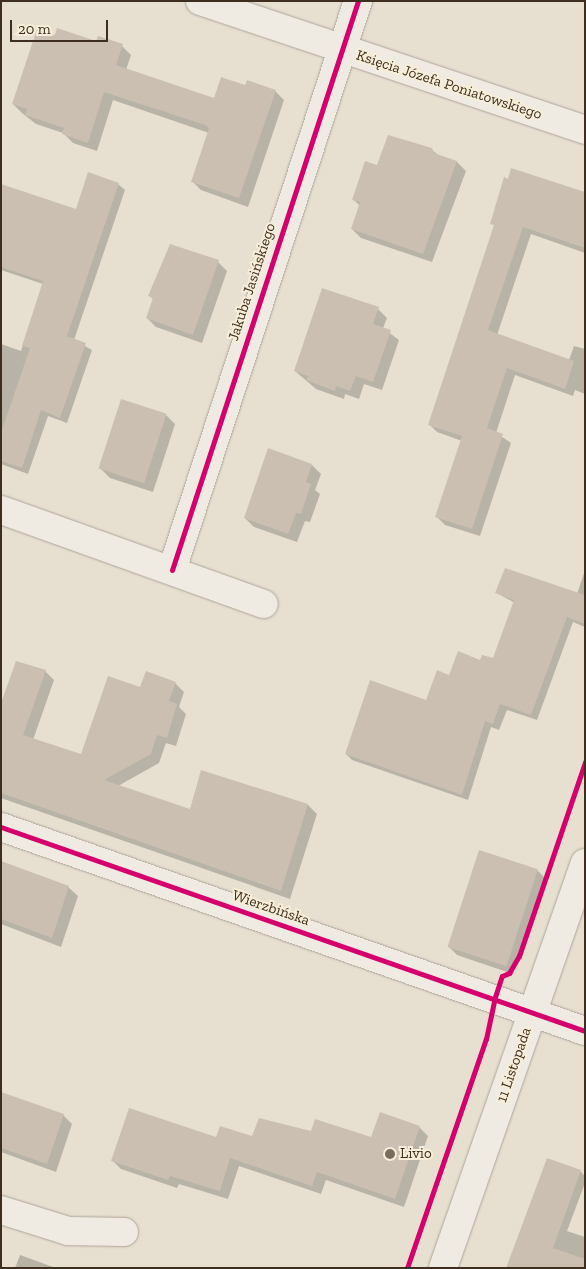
<!DOCTYPE html>
<html>
<head>
<meta charset="utf-8">
<style>
	body { margin:0 }
	#map { position:relative; width:586px; height:1269px; overflow:hidden; background:#e7e0d1; font-family:"Zilla Slab",serif }
	div>[style] { position:absolute }
	.shadow>* { inset:0; background:#0003 }
	.building>* { inset:0; background:#cbbfb2; transform-origin:0 0 }
	.roads { filter:drop-shadow(0 0 1px #ada599) drop-shadow(0 0 1px #ada599) }
	.street>* { height:28px; margin:-14px; padding:0 14px; transform-origin:14px; border-radius:14px; background:#efebe3 }
	.secondary>* { height:28px; margin:-14px; padding:0 14px; transform-origin:14px; border-radius:14px; background:#efebe3 }
	.cycleway>* { height:5px; margin:-2.5px; padding:0 2.5px; transform-origin:2.5px; border-radius:2.5px; background:#d6006c }
	.dots>* { width:14px; height:14px; translate:-50% -50%; box-sizing:border-box; border:2px solid #f7eed8; border-radius:50% }
	span { translate:-50% -50%; white-space:nowrap; text-align:center; line-height:1.15; -webkit-text-stroke:4px #f7eed8; paint-order:stroke }
	.street-label { font-size:15px; color:#3d2e20 }
	.poi-label { font-size:15px; color:#3d2e20 }
	.left { translate:0 -50%; text-align:left }
	.frame { position:absolute; inset:0; border:2px solid #3d2e20; pointer-events:none }
	.scale { position:absolute; left:10px; top:20px; width:98px; height:22px; box-sizing:border-box; border:2px solid #3d2e20; border-top:0; padding-left:6px; font-size:15px; line-height:18px; white-space:nowrap; color:#3d2e20; -webkit-text-stroke:4px #f7eed8; paint-order:stroke }
</style>
</head>
<body>
<div id="map">
	<div class="shadow">
		<div style="clip-path:polygon(55px 36px,122px 46px,131px 55px,126px 70px,215px 100px,246px 87px,275px 91px,284px 100px,248px 207px,201px 190px,192px 181px,209px 133px,113px 100px,97px 151px,73px 143px,63px 133px,36px 124px,22px 113px,13px 104px)"></div>
		<div style="clip-path:polygon(431px 149px,438px 155px,457px 162px,466px 171px,432px 262px,361px 238px,352px 229px,360px 206px,353px 199px)"></div>
		<div style="clip-path:polygon(118px 184px,125px 190px,74px 340px,92px 350px,67px 423px,48px 416px,28px 474px,1px 464px,1px 344px,21px 351px,43px 284px,1px 270px,1px 186px,77px 211px)"></div>
		<div style="clip-path:polygon(585px 194px,585px 253px,531px 234px,497px 335px,569px 360px,574px 346px,585px 349px,585px 394px,575px 390px,573px 396px,515px 375px,496px 433px,511px 443px,480px 536px,445px 525px,437px 517px,462px 441px,437px 432px,429px 424px,495px 226px,492px 223px)"></div>
		<div style="clip-path:polygon(218px 262px,227px 271px,202px 343px,156px 327px,147px 318px,153px 299px,150px 296px)"></div>
		<div style="clip-path:polygon(378px 309px,387px 318px,383px 328px,399px 340px,382px 390px,364px 384px,359px 399px,345px 394px,344px 399px,316px 389px,295px 371px)"></div>
		<div style="clip-path:polygon(166px 415px,175px 424px,153px 492px,110px 478px,101px 469px)"></div>
		<div style="clip-path:polygon(312px 465px,321px 474px,315px 490px,320px 494px,310px 522px,305px 521px,297px 542px,254px 527px,245px 518px)"></div>
		<div style="clip-path:polygon(585px 570px,585px 627px,573px 622px,537px 720px,507px 710px,499px 730px,491px 727px,468px 800px,352px 760px,346px 754px,427px 701px,450px 676px,481px 661px,494px 660px,515px 603px,497px 593px,577px 594px)"></div>
		<div style="clip-path:polygon(45px 671px,54px 680px,33px 740px,82px 755px,141px 689px,175px 683px,184px 692px,179px 707px,186px 714px,176px 746px,166px 743px,159px 763px,118px 786px,190px 810px,202px 772px,308px 805px,317px 814px,290px 899px,1px 798px,1px 706px)"></div>
		<div style="clip-path:polygon(1px 863px,68px 887px,78px 896px,61px 947px,1px 924px)"></div>
		<div style="clip-path:polygon(537px 870px,546px 879px,513px 974px,457px 955px,448px 946px)"></div>
		<div style="clip-path:polygon(1px 1096px,63px 1115px,72px 1124px,56px 1172px,1px 1152px)"></div>
		<div style="clip-path:polygon(419px 1127px,428px 1136px,404px 1207px,326px 1180px,321px 1194px,239px 1166px,228px 1199px,179px 1184px,177px 1188px,121px 1169px,112px 1160px,217px 1138px,312px 1133px,372px 1139px)"></div>
		<div style="clip-path:polygon(580px 1171px,585px 1176px,585px 1183px,567px 1231px,585px 1237px,585px 1268px,508px 1268px)"></div>
		<div style="clip-path:polygon(20px 1255px,56px 1268px,15px 1268px)"></div>
	</div>
	<div class="building">
		<div style="clip-path:polygon(57px 28px,96px 41px,98px 36px,123px 44px,116px 65px,214px 98px,221px 77px,245px 85px,247px 80px,276px 90px,239px 198px,191px 182px,209px 128px,205px 125px,104px 92px,88px 143px,62px 134px,64px 128px,25px 115px,27px 109px,12px 104px,37px 29px,55px 35px)"></div>
		<div style="clip-path:polygon(388px 135px,432px 148px,434px 153px,457px 161px,423px 254px,351px 229px,360px 202px,352px 200px,365px 161px,377px 165px)"></div>
		<div style="clip-path:polygon(511px 168px,585px 192px,585px 248px,523px 227px,488px 330px,574px 361px,565px 389px,507px 368px,487px 428px,503px 434px,472px 529px,435px 517px,462px 436px,428px 425px,494px 225px,490px 224px,504px 177px,508px 179px)"></div>
		<div style="clip-path:polygon(88px 172px,119px 183px,67px 336px,86px 343px,60px 418px,41px 410px,22px 468px,1px 461px,1px 433px,30px 348px,22px 346px,43px 281px,1px 267px,1px 184px,76px 209px)"></div>
		<div style="clip-path:polygon(170px 244px,219px 260px,193px 335px,146px 318px,153px 298px,148px 296px)"></div>
		<div style="clip-path:polygon(322px 288px,379px 307px,373px 324px,391px 330px,373px 382px,356px 376px,350px 391px,336px 386px,335px 391px,306px 380px,308px 376px,294px 371px)"></div>
		<div style="left:121px;top:399px;width:48px;height:73px;rotate:18deg"></div>
		<div style="clip-path:polygon(268px 448px,312px 464px,306px 482px,311px 484px,301px 514px,296px 513px,288px 534px,244px 518px)"></div>
		<div style="clip-path:polygon(505px 568px,585px 595px,585px 624px,567px 617px,531px 715px,500px 704px,493px 724px,485px 721px,462px 795px,345px 754px,370px 680px,426px 700px,437px 670px,449px 675px,458px 651px,480px 660px,482px 655px,493px 658px,514px 600px,495px 593px)"></div>
		<div style="clip-path:polygon(16px 661px,46px 670px,23px 735px,81px 754px,108px 676px,140px 687px,146px 671px,176px 682px,169px 701px,177px 704px,167px 738px,157px 735px,151px 754px,104px 780px,190px 809px,201px 770px,308px 804px,281px 891px,1px 793px,1px 703px)"></div>
		<div style="left:479px;top:850px;width:62px;height:102px;rotate:18deg"></div>
		<div style="clip-path:polygon(1px 861px,69px 886px,52px 938px,1px 919px)"></div>
		<div style="clip-path:polygon(1px 1092px,64px 1114px,47px 1164px,1px 1148px)"></div>
		<div style="clip-path:polygon(129px 1108px,216px 1137px,220px 1126px,252px 1136px,259px 1118px,311px 1131px,315px 1119px,371px 1137px,380px 1112px,420px 1126px,395px 1199px,317px 1172px,312px 1186px,230px 1158px,220px 1191px,170px 1176px,168px 1180px,111px 1161px)"></div>
		<div style="clip-path:polygon(547px 1158px,581px 1170px,553px 1248px,585px 1259px,585px 1268px,506px 1268px)"></div>
	</div>
	<div class="roads">
		<div class="street">
			<div style="left:200px;top:1px;width:406px;rotate:18.5deg"></div>
			<div style="left:1px;top:510px;width:279px;rotate:19.7deg"></div>
			<div style="left:172px;top:570px;width:599px;rotate:-71.9deg"></div>
			<div style="left:1px;top:1210px;width:70px;rotate:17.4deg"></div>
			<div style="left:68px;top:1231px;width:56px;rotate:1deg"></div>
		</div>
		<div class="secondary">
			<div style="left:1px;top:827px;width:619px;rotate:19.26deg"></div>
			<div style="left:443px;top:1268px;width:429px;rotate:-70.7deg"></div>
		</div>
	</div>
	<div class="cycleway">
		<div style="left:172px;top:570px;width:599px;rotate:-71.9deg"></div>
		<div style="left:1px;top:827px;width:619px;rotate:19.26deg"></div>
		<div style="left:407px;top:1268px;width:242px;rotate:-71deg"></div>
		<div style="left:486px;top:1039px;width:40px;rotate:-78deg"></div>
		<div style="left:494px;top:1000px;width:25px;rotate:-72deg"></div>
		<div style="left:502px;top:976px;width:8px;rotate:-23deg"></div>
		<div style="left:509px;top:973px;width:20px;rotate:-60deg"></div>
		<div style="left:519px;top:956px;width:205px;rotate:-71.2deg"></div>
	</div>
	<div class="dots">
		<div style="left:390px;top:1154px;background:#786c5e"></div>
	</div>
	<div class="street-label">
		<span style="left:449px;top:85px;rotate:18deg">Księcia Józefa Poniatowskiego</span>
		<span style="left:252px;top:282px;rotate:-72deg">Jakuba Jasińskiego</span>
		<span style="left:271px;top:908px;rotate:19deg">Wierzbińska</span>
		<span style="left:514px;top:1065px;rotate:-71deg">11 Listopada</span>
	</div>
	<div class="poi-label">
		<span class="left" style="left:400px;top:1154px">Livio</span>
	</div>
	<div class="frame"></div>
	<div class="scale">20 m</div>
</div>
</body>
</html>
